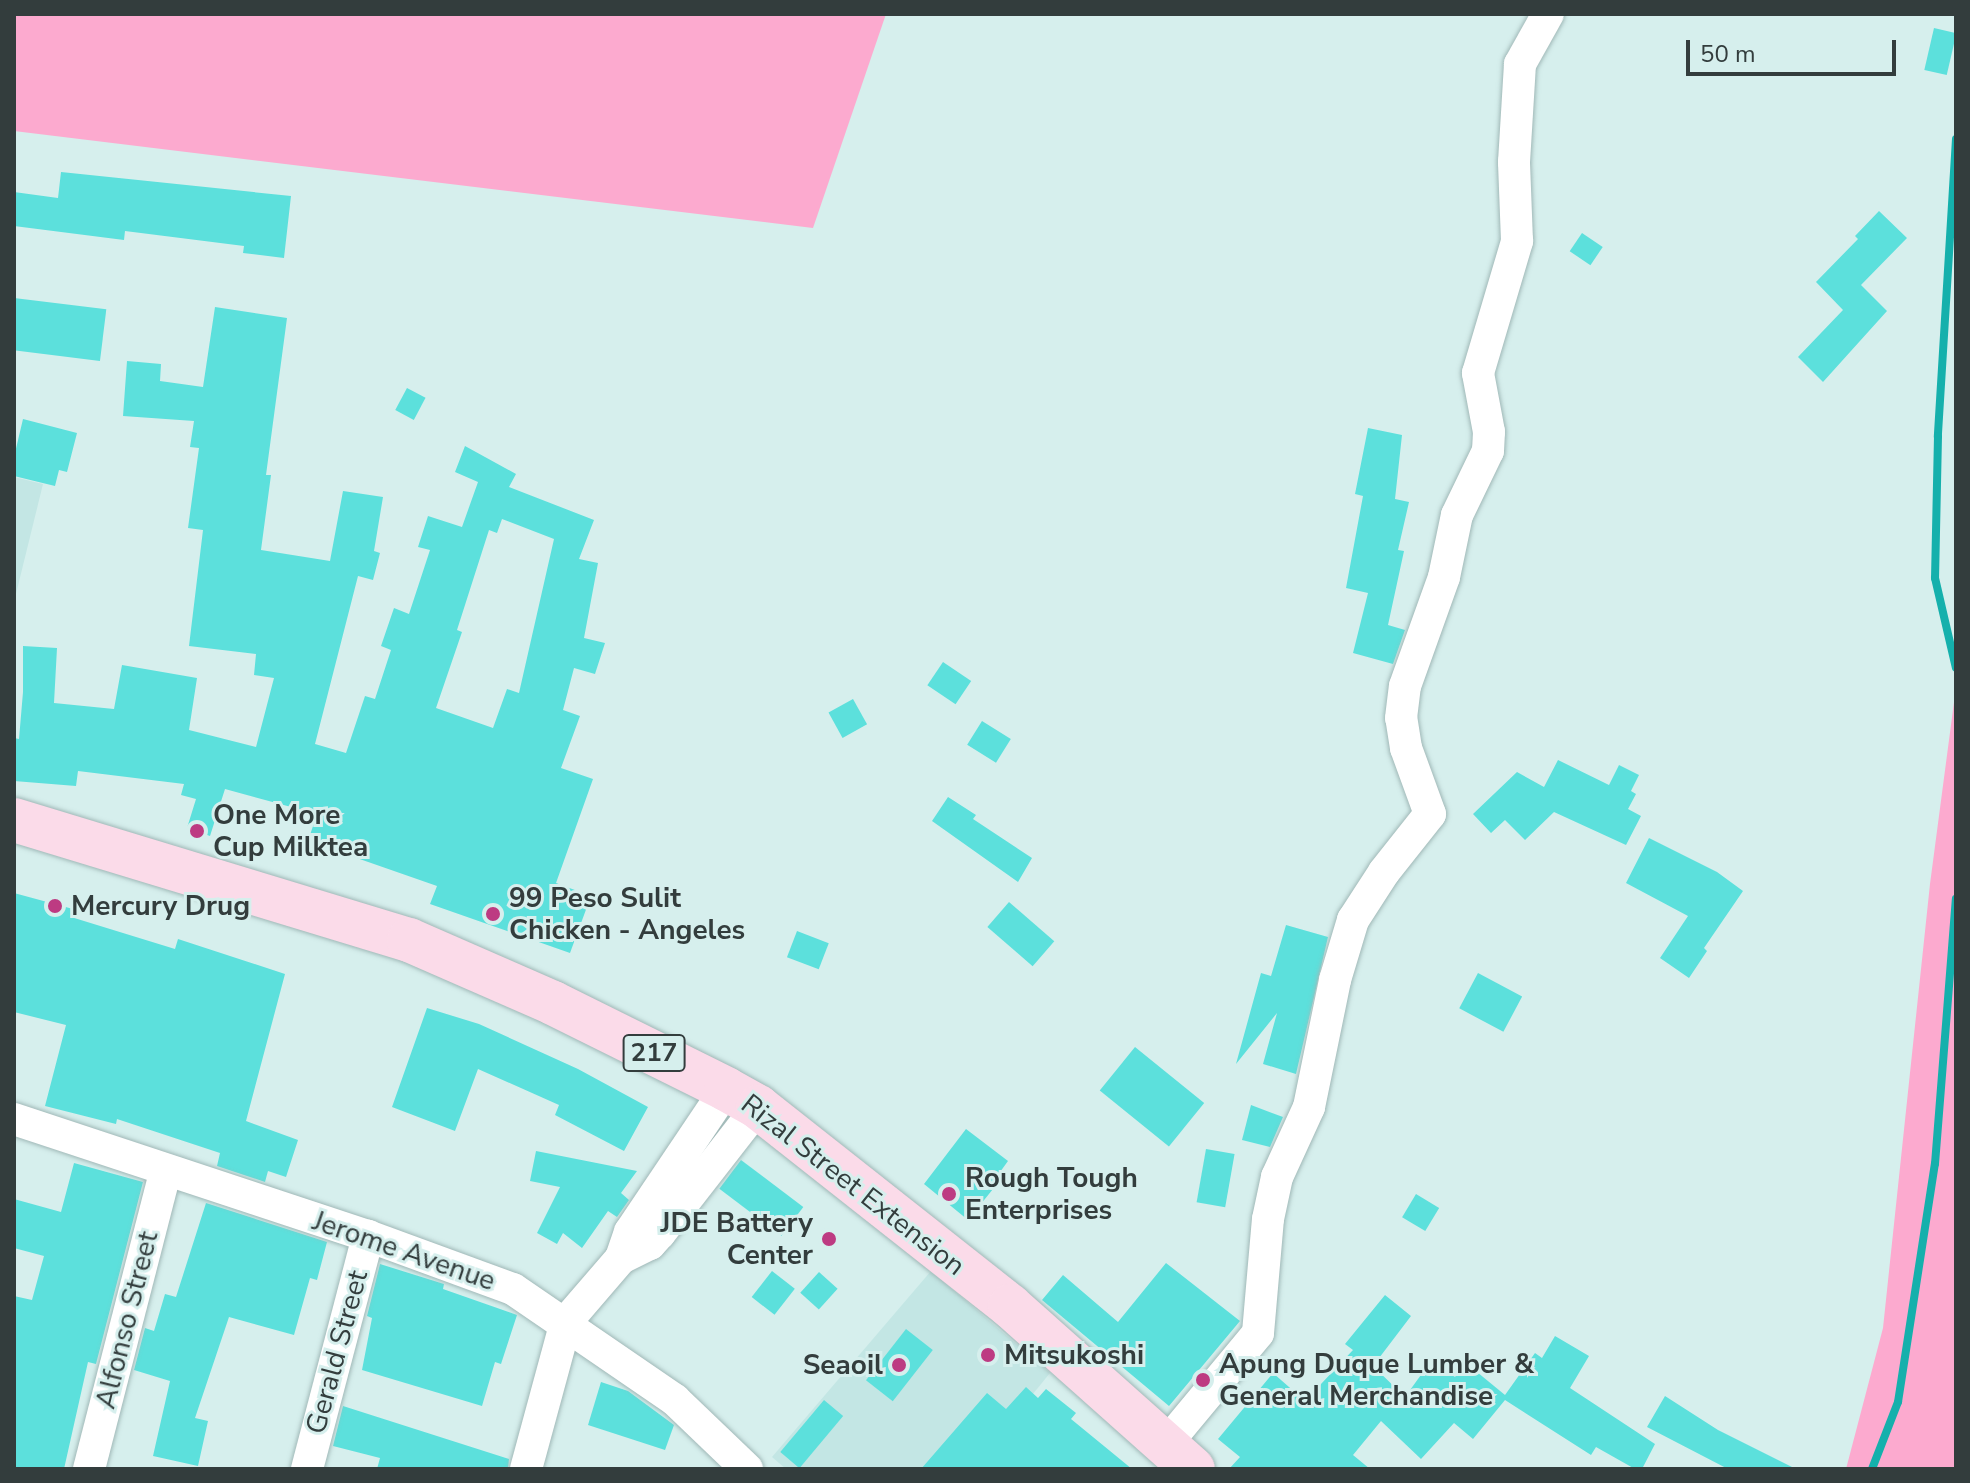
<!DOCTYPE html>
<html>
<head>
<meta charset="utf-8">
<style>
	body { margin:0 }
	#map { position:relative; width:1970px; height:1483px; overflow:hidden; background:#d6efed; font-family:"Nunito Sans",sans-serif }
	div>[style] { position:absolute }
	.built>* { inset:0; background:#c3e6e4 }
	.green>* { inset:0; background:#fcaacf }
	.stream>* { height:8px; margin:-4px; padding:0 4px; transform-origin:4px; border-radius:4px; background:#15b0ac }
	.building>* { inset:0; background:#5ce0dc; transform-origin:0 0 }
	.roads { filter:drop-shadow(0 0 2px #a0b8b7) drop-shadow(0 0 2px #a0b8b7) }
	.street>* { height:32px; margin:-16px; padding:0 16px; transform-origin:16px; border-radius:16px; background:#fff }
	.primary>* { height:44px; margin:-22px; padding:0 22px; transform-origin:22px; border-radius:22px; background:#fbdbe9 }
	.dots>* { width:22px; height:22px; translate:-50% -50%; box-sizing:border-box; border:4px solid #d6efed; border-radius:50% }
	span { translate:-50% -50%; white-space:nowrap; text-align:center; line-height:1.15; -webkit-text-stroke:6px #d6efed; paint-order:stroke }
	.shield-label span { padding:2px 6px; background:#d6efed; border:2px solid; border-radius:6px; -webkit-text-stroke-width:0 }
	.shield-label { font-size:26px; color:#333d3d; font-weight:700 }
	.poi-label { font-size:28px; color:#333d3d; font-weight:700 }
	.left { translate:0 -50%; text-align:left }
	.right { translate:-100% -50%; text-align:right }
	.street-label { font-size:28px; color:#333d3d }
	.frame { position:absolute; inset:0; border:16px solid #333d3d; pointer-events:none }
	.scale { position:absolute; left:1686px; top:40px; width:210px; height:36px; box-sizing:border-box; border:4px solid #333d3d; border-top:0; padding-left:10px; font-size:24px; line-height:28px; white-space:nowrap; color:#333d3d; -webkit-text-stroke:6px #d6efed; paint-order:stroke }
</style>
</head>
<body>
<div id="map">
	<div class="built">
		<div style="clip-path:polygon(14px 477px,43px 484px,14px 602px)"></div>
		<div style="clip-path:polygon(931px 1271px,1050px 1373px,972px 1469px,786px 1469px,772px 1457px)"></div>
	</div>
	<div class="green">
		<div style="clip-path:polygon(14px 14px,886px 14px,813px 228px,14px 131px)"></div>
		<div style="clip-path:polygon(1956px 687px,1956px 1469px,1846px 1469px,1883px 1328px,1930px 884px)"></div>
	</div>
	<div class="stream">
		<div style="left:1956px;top:139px;width:298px;rotate:93.5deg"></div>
		<div style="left:1938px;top:436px;width:142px;rotate:91.2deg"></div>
		<div style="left:1935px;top:578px;width:92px;rotate:76.9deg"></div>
		<div style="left:1872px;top:1469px;width:72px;rotate:-68.8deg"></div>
		<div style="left:1898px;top:1402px;width:241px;rotate:-81.2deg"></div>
		<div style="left:1935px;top:1164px;width:266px;rotate:-85.5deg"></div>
	</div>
	<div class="building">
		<div style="left:1934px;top:28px;width:23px;height:43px;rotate:13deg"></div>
		<div style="clip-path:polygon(61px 172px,291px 196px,284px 258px,243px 253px,244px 246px,125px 231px,124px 240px,14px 226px,14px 192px,58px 198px)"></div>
		<div style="clip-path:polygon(1879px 211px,1907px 238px,1861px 285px,1887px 311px,1823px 382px,1798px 357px,1843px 310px,1816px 282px,1858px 239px,1855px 236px)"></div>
		<div style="left:1582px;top:233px;width:25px;height:22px;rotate:34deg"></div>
		<div style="left:14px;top:298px;width:93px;height:52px;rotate:7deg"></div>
		<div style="clip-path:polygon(evenodd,215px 307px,287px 318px,266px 475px,271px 475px,261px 550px,330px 561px,343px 491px,383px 497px,374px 551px,380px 553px,373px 580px,358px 576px,315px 744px,346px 753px,365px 696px,375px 699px,391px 650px,381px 646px,394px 608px,409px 614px,430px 550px,418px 547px,428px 516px,462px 527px,478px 482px,455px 472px,465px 446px,516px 474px,509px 487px,594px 520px,579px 559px,598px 563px,584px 638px,605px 643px,595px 674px,574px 668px,563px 710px,580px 716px,561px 768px,593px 779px,556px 883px,591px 896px,570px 953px,430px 904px,437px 886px,308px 841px,317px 814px,225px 789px,210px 836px,187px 828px,196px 799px,181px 795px,184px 784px,78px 771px,76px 786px,14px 781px,14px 738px,19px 739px,23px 692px,23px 646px,57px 648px,54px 703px,114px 709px,122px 665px,197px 678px,189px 730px,256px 747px,274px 678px,254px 675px,256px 654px,189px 646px,203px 530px,188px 528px,199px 448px,190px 447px,194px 421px,123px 416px,127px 361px,161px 364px,160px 381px,203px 387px,215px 307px,502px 519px,554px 539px,519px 693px,507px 689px,493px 728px,436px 708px,462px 632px,457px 630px,489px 530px,497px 533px,502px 519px)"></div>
		<div style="left:407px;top:388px;width:21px;height:25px;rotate:28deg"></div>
		<div style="clip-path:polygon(23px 419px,77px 433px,67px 472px,59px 470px,55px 486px,14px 476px,14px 457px)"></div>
		<div style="clip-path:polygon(1368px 428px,1402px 435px,1395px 499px,1409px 502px,1398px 550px,1404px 551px,1388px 625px,1405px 630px,1393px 664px,1353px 653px,1368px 593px,1346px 588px,1363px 496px,1355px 494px)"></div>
		<div style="left:943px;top:662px;width:34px;height:28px;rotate:34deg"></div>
		<div style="left:853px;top:699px;width:29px;height:28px;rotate:61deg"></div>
		<div style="left:982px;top:721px;width:34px;height:28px;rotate:32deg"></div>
		<div style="clip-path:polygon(1558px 760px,1609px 785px,1619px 765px,1639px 775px,1631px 791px,1636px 794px,1628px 809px,1641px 816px,1626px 845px,1554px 812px,1525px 840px,1505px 820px,1491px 833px,1473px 814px,1517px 772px,1544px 787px)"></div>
		<div style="clip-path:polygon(948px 797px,976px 815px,973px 819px,1032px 858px,1018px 882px,932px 821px)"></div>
		<div style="clip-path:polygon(1649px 838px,1717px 872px,1743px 891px,1704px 948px,1707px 951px,1689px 978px,1660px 958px,1688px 916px,1626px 883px)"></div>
		<div style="clip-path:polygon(14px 893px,73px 909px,71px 917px,175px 949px,178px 939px,285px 974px,246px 1121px,298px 1140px,286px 1177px,268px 1171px,265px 1182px,217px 1166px,220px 1153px,117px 1119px,116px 1124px,45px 1106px,66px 1025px,14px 1012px)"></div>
		<div style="left:1009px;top:902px;width:60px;height:33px;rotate:41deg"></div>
		<div style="clip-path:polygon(1286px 925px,1328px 937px,1296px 1074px,1263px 1064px,1277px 1013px,1236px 1064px,1261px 973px,1271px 976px)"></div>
		<div style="left:797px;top:931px;width:34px;height:28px;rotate:21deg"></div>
		<div style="left:1478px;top:973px;width:50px;height:40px;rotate:28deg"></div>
		<div style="clip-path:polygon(427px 1008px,479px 1024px,578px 1069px,648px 1107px,624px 1151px,555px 1115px,559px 1105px,478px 1069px,455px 1131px,392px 1107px)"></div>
		<div style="left:1135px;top:1047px;width:89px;height:56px;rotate:39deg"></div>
		<div style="clip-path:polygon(1251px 1105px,1283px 1117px,1270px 1147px,1242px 1140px)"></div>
		<div style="clip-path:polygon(966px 1129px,1008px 1161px,990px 1186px,993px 1189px,968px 1220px,924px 1184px)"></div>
		<div style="left:1206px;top:1149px;width:29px;height:54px;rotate:10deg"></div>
		<div style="clip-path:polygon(536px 1151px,637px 1171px,621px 1193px,629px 1200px,617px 1217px,608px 1211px,582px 1248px,563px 1233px,557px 1244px,537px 1233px,560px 1187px,530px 1181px)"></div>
		<div style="left:741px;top:1160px;width:78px;height:36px;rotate:37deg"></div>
		<div style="clip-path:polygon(74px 1163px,143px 1182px,96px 1364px,88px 1362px,64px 1469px,14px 1469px,14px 1296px,32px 1300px,44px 1256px,14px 1248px,14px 1199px,61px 1212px)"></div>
		<div style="left:1416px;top:1194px;width:27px;height:27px;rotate:31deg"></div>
		<div style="clip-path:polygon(206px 1203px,327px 1242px,317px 1280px,310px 1278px,294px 1335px,229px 1317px,195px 1418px,208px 1421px,198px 1466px,153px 1456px,170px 1381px,134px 1370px,145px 1328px,154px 1331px,165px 1294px,176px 1297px)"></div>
		<div style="clip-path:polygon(1166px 1263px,1240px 1321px,1169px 1406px,1042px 1300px,1063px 1275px,1118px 1322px)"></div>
		<div style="clip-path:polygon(380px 1264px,444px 1284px,443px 1289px,517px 1315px,501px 1364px,495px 1362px,482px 1406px,362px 1370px,372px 1318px,367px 1316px)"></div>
		<div style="left:772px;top:1271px;width:29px;height:33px;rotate:38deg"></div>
		<div style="left:819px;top:1272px;width:25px;height:28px;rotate:42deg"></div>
		<div style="clip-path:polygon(1385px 1295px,1411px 1316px,1373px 1366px,1405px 1397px,1431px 1361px,1455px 1377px,1466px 1363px,1505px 1395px,1535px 1353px,1542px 1358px,1555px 1336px,1589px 1356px,1570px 1388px,1655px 1444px,1642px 1469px,1635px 1469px,1596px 1447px,1591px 1455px,1505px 1400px,1473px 1439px,1454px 1423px,1421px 1459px,1381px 1421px,1353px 1455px,1370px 1469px,1229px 1469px,1240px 1457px,1218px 1439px,1273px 1373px,1305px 1401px,1353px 1350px,1345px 1344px)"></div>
		<div style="left:906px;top:1329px;width:34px;height:65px;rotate:38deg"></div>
		<div style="clip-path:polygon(601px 1382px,628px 1391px,674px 1425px,665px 1450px,588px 1425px)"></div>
		<div style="clip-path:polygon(1026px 1387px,1038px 1398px,1046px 1389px,1076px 1413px,1071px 1419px,1132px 1469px,921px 1469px,987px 1393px,1006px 1409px)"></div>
		<div style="clip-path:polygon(1665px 1396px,1718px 1430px,1796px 1469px,1728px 1469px,1647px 1427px)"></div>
		<div style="left:824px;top:1400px;width:25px;height:68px;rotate:40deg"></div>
		<div style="clip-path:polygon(343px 1406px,509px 1459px,508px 1469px,377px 1469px,380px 1458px,333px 1446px)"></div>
	</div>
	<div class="roads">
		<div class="street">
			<div style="left:14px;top:1119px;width:373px;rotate:18.3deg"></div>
			<div style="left:368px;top:1236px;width:154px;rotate:20.1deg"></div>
			<div style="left:513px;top:1289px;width:196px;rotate:34.4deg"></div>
			<div style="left:675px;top:1400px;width:100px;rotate:43.8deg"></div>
			<div style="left:621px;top:1258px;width:28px;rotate:-71deg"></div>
			<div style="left:630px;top:1232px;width:172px;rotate:-56.1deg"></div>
			<div style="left:1166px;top:1444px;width:144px;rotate:-50.3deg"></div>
			<div style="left:1258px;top:1333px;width:114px;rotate:-85deg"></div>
			<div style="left:1268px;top:1219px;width:43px;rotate:-77.9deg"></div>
			<div style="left:1277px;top:1177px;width:77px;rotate:-65.4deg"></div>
			<div style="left:1309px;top:1107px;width:130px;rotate:-78.4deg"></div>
			<div style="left:1335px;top:980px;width:63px;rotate:-73.3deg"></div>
			<div style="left:1353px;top:920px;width:57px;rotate:-57.1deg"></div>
			<div style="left:1384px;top:872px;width:74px;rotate:-51.6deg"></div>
			<div style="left:1430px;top:814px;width:70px;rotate:-110deg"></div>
			<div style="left:1406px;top:748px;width:30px;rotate:-99deg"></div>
			<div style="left:1401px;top:718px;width:32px;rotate:-83deg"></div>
			<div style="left:1405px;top:686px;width:116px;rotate:-70.3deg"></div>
			<div style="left:1444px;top:577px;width:63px;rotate:-78.2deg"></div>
			<div style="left:1457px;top:515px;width:71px;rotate:-64.2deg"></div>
			<div style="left:1488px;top:451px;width:19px;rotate:-87deg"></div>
			<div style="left:1489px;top:432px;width:60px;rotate:-100.6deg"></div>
			<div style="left:1478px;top:373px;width:138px;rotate:-73.5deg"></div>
			<div style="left:1517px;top:241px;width:79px;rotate:-92.2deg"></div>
			<div style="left:1514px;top:162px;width:98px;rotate:-86.5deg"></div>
			<div style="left:1520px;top:64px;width:57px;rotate:-60.8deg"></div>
			<div style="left:89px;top:1469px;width:307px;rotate:-75.6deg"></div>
			<div style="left:307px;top:1469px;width:241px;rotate:-75.3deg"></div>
			<div style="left:526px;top:1469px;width:152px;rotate:-74.8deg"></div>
			<div style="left:566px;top:1322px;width:84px;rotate:-49.3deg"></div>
			<div style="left:621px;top:1258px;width:32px;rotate:-26deg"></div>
			<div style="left:650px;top:1244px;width:15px;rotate:-48deg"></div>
			<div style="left:660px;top:1233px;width:160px;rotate:-52.1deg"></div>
		</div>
		<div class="primary">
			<div style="left:14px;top:820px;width:413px;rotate:16.9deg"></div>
			<div style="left:409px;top:940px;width:157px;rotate:23.6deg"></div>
			<div style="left:553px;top:1003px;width:193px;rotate:26.4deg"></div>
			<div style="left:726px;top:1089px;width:37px;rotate:29deg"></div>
			<div style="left:758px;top:1107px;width:321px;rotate:38.3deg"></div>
			<div style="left:1010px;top:1306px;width:245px;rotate:41.7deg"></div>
		</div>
	</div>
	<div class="dots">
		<div style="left:197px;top:831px;background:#bd3b82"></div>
		<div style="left:55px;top:906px;background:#bd3b82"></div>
		<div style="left:493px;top:914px;background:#bd3b82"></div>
		<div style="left:949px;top:1194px;background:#bd3b82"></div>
		<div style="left:829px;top:1239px;background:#bd3b82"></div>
		<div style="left:988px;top:1355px;background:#bd3b82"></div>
		<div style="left:899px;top:1365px;background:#bd3b82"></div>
		<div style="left:1203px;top:1380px;background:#bd3b82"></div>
	</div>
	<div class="shield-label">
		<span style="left:654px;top:1053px">217</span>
	</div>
	<div class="poi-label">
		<span class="left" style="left:213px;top:831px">One More<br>Cup Milktea</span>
		<span class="left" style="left:509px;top:914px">99 Peso Sulit<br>Chicken - Angeles</span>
		<span class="left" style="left:71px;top:906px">Mercury Drug</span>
		<span class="left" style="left:965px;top:1194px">Rough Tough<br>Enterprises</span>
		<span class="right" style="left:813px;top:1239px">JDE Battery<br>Center</span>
		<span class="left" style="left:1004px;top:1355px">Mitsukoshi</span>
		<span class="left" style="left:1219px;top:1380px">Apung Duque Lumber &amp;<br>General Merchandise</span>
		<span class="right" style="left:883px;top:1365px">Seaoil</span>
	</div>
	<div class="street-label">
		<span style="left:853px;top:1185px;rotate:38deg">Rizal Street Extension</span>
		<span style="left:404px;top:1251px;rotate:19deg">Jerome Avenue</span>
		<span style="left:127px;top:1320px;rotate:-76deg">Alfonso Street</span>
		<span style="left:337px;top:1352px;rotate:-75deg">Gerald Street</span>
	</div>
	<div class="frame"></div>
	<div class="scale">50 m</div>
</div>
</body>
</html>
